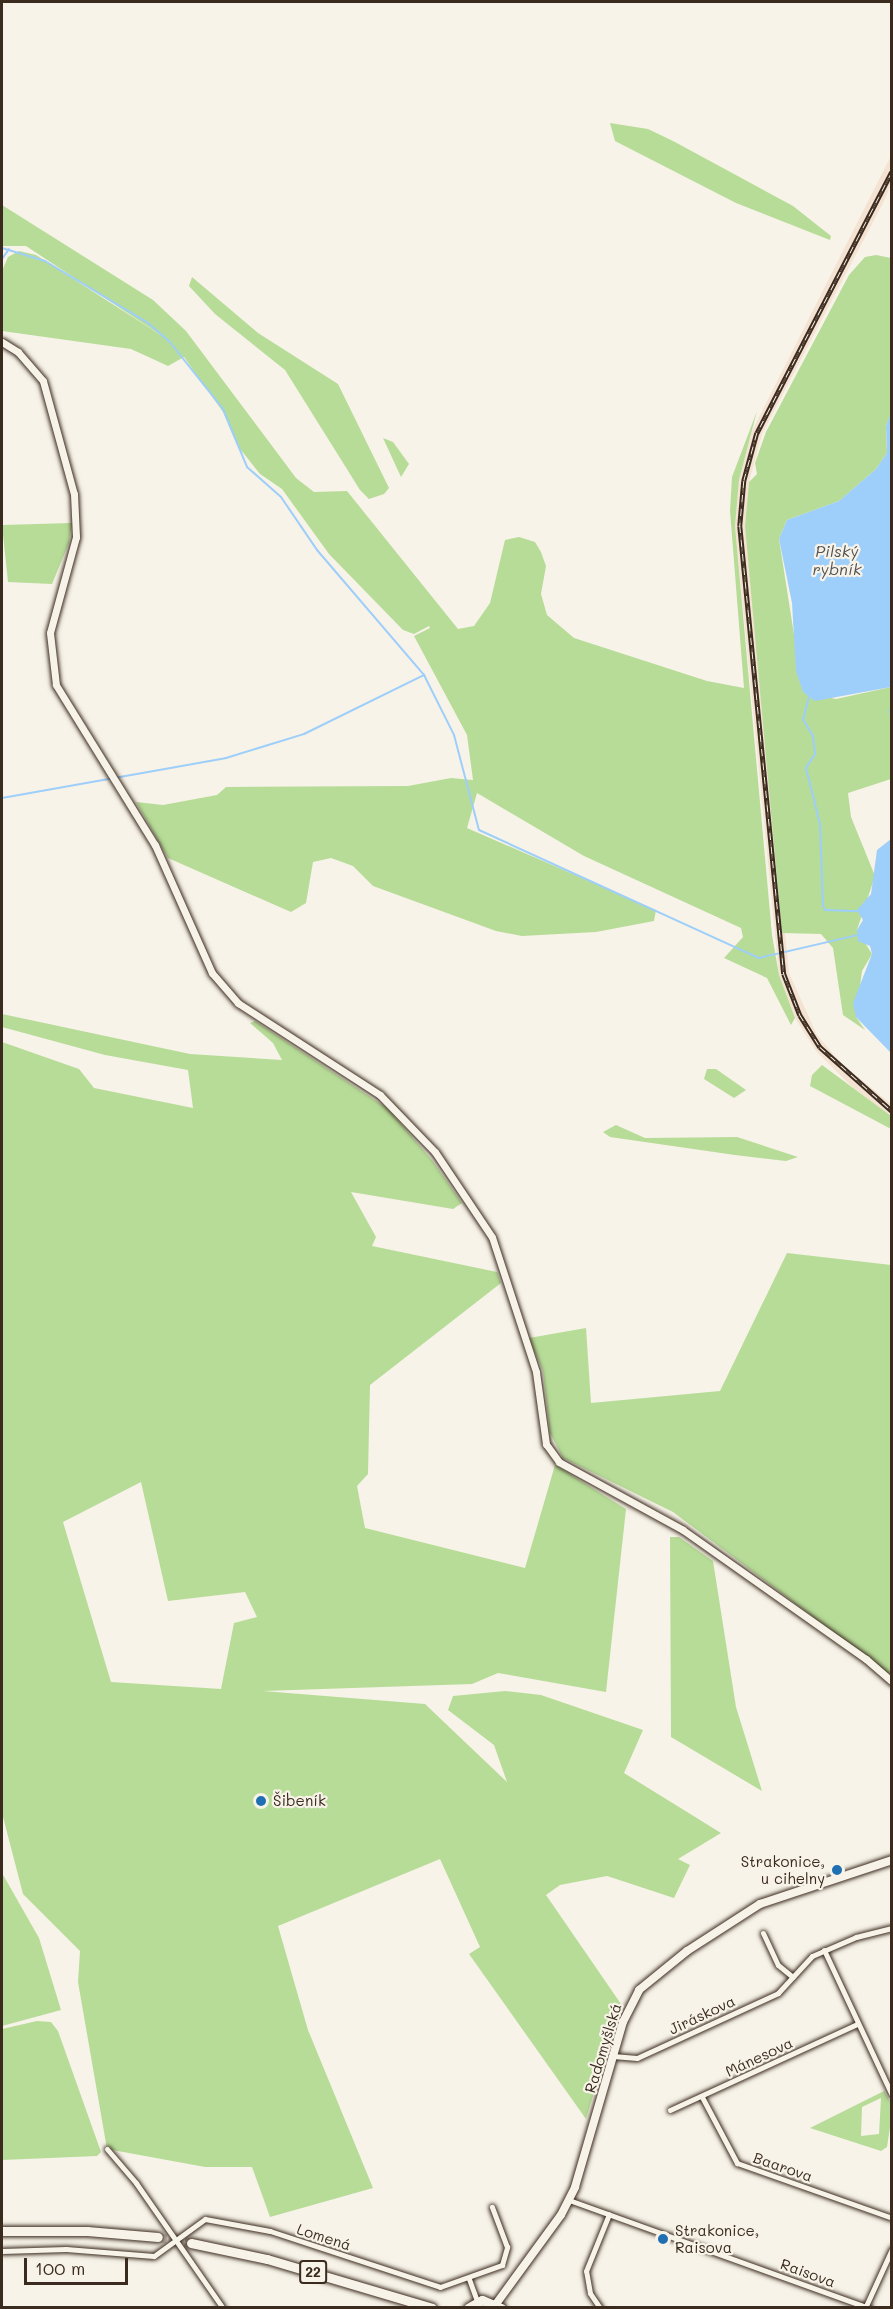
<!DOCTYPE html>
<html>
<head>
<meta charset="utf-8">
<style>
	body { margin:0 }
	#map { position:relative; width:893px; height:2309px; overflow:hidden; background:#f7f3e8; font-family:Mali,sans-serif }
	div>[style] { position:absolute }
	.built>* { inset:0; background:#f4e2d2 }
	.green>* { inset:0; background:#b7dc98 }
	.water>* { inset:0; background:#9ecefa }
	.stream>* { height:2px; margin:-1px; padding:0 1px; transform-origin:1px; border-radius:1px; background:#9ecefa }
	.primary-tunnel>* { height:9px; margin-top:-4.5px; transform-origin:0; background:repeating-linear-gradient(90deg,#d1cbc0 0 9px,transparent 0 13.5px) }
	.roads { filter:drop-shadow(0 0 2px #3b2a1e) drop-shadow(0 0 2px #3b2a1e) }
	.minor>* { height:5px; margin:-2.5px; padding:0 2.5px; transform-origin:2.5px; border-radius:2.5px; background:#f7f3e8 }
	.tertiary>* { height:7px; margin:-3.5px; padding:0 3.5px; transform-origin:3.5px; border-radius:3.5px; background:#f7f3e8 }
	.secondary>* { height:8px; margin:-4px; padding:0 4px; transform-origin:4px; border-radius:4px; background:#f7f3e8 }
	.primary>* { height:9px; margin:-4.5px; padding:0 4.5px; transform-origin:4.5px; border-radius:4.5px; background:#f7f3e8 }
	.rail>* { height:4.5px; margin-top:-2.25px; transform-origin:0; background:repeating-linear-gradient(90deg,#f7f3e8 0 7px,#3b2a1e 0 14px); box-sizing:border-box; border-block:2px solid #3b2a1e }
	.dots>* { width:16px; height:16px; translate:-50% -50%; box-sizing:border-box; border:3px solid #f7f3e8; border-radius:50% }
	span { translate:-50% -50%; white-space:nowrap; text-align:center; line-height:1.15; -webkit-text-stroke:4.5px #f7f3e8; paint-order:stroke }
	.shield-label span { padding:2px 4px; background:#f7f3e8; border:2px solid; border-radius:4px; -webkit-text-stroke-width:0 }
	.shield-label { font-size:14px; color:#3b2a1e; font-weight:700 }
	.poi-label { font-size:15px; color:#3b2a1e }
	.left { translate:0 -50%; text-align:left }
	.right { translate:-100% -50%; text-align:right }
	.street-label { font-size:15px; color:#3b2a1e }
	.water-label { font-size:16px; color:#545355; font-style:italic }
	.frame { position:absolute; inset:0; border:3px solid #3b2a1e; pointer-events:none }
	.scale { position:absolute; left:24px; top:2258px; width:104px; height:27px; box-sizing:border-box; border:3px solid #3b2a1e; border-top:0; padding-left:8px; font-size:18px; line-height:21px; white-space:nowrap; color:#3b2a1e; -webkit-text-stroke:4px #f7f3e8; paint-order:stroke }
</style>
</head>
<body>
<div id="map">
	<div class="built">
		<div style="clip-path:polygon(891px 156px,891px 185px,885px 199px,762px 434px,749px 482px,745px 526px,789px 973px,817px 1035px,841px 1063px,891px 1104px,891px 1117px,850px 1085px,816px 1051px,795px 1018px,779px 975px,735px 526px,739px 480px,752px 431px)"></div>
	</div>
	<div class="green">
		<div style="clip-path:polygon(610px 123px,648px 129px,673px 141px,793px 206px,831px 236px,830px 240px,736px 203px,615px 141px)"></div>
		<div style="clip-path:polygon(2px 205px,153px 300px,186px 331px,296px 478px,314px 492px,347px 491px,458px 629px,474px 626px,490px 603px,505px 540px,519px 537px,535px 542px,541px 552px,546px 566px,541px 594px,547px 615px,574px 638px,707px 681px,744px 688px,730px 511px,732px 477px,757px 411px,739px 480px,735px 526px,772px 935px,779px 975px,795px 1018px,791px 1025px,767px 978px,724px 958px,743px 937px,741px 928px,584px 856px,477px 793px,467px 828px,656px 910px,654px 921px,596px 932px,522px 936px,496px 931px,373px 886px,353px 866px,331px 858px,313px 862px,306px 903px,291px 912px,168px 858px,136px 802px,163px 805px,217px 795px,226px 787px,408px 786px,451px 778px,473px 780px,467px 735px,414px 636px,430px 628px,429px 626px,414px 634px,403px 630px,329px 554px,282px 489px,260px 474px,237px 445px,223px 412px,184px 357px,168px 366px,131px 349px,2px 331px,2px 271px,8px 257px,19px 251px,36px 255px,170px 341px,26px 246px,2px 246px)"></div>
		<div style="clip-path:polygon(876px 255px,891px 258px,892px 413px,886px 426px,887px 453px,876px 469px,839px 501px,787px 520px,779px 539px,803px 692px,836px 699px,891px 687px,891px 779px,848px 793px,851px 817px,875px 876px,857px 930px,872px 954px,862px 971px,856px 1017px,865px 1030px,843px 1015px,833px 948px,821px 934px,782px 933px,745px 526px,749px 482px,757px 474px,755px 463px,766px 432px,849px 275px,865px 257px)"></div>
		<div style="clip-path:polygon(192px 277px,258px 333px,338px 384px,389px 488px,384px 494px,369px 499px,360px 490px,285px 370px,215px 314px,189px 286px)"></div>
		<div style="clip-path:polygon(383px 438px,393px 442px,409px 464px,401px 477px)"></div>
		<div style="clip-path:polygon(72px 523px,69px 543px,52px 584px,8px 582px,2px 525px)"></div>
		<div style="clip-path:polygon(evenodd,2px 1014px,190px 1054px,282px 1060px,273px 1043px,250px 1023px,255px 1021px,387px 1108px,432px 1160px,462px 1203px,453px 1209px,351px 1192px,376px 1237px,372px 1246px,497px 1272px,501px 1283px,370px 1385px,368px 1474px,357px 1486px,365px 1528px,525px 1568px,555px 1465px,626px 1509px,606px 1692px,498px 1673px,472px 1684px,263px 1691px,425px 1704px,507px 1782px,494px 1745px,448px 1710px,453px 1696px,505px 1691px,541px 1695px,643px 1730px,624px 1773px,721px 1833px,678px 1859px,690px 1865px,674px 1898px,607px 1876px,560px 1885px,546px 1895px,621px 2004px,586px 2119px,469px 1954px,480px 1947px,440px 1859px,278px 1926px,308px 2030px,373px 2188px,270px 2217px,252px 2167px,205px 2167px,107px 2149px,78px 1982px,80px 1951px,23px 1894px,2px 1813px,2px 1042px,79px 1069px,94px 1088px,193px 1108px,188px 1070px,105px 1055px,2px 1027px,2px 1014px,141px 1482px,168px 1601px,245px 1592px,257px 1617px,234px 1623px,221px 1689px,111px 1682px,63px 1522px,141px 1482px)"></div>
		<div style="clip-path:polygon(822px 1065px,891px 1116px,891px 1129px,810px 1086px,812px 1075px)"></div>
		<div style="clip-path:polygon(707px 1069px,716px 1069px,746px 1090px,734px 1098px,704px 1079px)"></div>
		<div style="clip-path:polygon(616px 1125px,645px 1138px,737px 1137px,798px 1157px,786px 1161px,735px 1155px,610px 1137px,603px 1132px)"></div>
		<div style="clip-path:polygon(787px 1253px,891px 1265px,891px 1675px,673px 1512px,563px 1458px,550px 1433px,543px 1371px,529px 1338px,586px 1328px,591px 1403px,720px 1391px)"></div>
		<div style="clip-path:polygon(670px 1537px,679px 1537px,713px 1561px,736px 1707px,762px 1791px,671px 1737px)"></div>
		<div style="clip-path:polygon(2px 1873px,39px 1938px,61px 2010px,2px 2026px)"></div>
		<div style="clip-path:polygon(37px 2021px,51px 2022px,58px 2031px,101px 2152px,97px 2156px,2px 2160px,2px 2029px)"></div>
		<div style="clip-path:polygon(evenodd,884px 2091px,891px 2103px,891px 2121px,887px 2147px,881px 2151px,810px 2128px,884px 2091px,881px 2098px,879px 2134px,861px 2136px,862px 2107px,881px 2098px)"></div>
	</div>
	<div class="water">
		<div style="clip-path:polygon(891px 413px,891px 687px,815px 701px,803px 692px,796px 671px,792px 603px,779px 539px,787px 520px,839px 501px,876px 469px,887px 453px,886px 426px)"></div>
		<div style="clip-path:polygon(891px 839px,892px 839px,891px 1053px,856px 1017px,853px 1003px,872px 954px,870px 946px,858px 941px,857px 930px,863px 920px,857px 910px,871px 894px,877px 850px)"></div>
	</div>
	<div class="stream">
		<div style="left:2px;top:248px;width:45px;rotate:16.8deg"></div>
		<div style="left:45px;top:261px;width:120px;rotate:31deg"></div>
		<div style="left:148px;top:323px;width:28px;rotate:41deg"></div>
		<div style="left:169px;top:341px;width:87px;rotate:51.5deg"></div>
		<div style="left:223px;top:409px;width:63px;rotate:67.5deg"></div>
		<div style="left:247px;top:467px;width:45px;rotate:41.4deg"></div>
		<div style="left:281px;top:497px;width:64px;rotate:55.8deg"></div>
		<div style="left:317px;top:550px;width:165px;rotate:49.4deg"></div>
		<div style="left:424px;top:675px;width:67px;rotate:63.4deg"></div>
		<div style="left:454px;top:735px;width:98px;rotate:75.3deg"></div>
		<div style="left:479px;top:830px;width:308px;rotate:24.6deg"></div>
		<div style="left:759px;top:958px;width:102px;rotate:-13.1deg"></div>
		<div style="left:2px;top:259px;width:12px;rotate:-55deg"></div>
		<div style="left:809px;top:697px;width:23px;rotate:105deg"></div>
		<div style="left:803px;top:719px;width:20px;rotate:60deg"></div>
		<div style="left:813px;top:736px;width:18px;rotate:84deg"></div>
		<div style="left:815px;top:754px;width:17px;rotate:123deg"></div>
		<div style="left:806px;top:768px;width:58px;rotate:76deg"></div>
		<div style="left:820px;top:824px;width:81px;rotate:87.9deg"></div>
		<div style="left:823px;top:905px;width:5px;rotate:68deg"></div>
		<div style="left:825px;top:910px;width:36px;rotate:2deg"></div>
		<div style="left:890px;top:710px;width:11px;rotate:80deg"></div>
		<div style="left:2px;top:798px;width:228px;rotate:-10.1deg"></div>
		<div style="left:226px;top:758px;width:82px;rotate:-17.1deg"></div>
		<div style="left:304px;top:734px;width:134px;rotate:-26.2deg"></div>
	</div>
	<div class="primary-tunnel">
		<div style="left:158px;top:2237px;width:34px;rotate:10deg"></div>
	</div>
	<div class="roads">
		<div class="minor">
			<div style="left:763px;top:1933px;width:35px;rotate:65deg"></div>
			<div style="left:778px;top:1965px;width:19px;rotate:39deg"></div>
			<div style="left:824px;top:1950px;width:160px;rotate:64.9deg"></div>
			<div style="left:613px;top:2056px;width:24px;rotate:5deg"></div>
			<div style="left:637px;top:2058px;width:155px;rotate:-24.7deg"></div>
			<div style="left:778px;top:1993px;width:50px;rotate:-47.4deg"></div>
			<div style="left:812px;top:1956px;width:48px;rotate:-23.4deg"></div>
			<div style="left:856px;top:1937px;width:37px;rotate:-14deg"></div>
			<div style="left:702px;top:2097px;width:75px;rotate:62.1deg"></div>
			<div style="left:737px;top:2163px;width:164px;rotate:19.5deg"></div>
			<div style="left:670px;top:2110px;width:206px;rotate:-24.7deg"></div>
			<div style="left:107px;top:2149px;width:45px;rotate:49.5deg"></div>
			<div style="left:136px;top:2183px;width:152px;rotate:55.2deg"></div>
			<div style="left:569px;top:2200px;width:319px;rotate:19.8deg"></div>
			<div style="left:2px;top:2251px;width:64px;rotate:-1.8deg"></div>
			<div style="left:66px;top:2249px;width:88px;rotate:4.5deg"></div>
			<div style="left:154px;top:2256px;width:63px;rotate:-36deg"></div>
			<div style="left:205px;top:2219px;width:66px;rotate:10.5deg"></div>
			<div style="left:270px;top:2231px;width:179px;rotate:18.2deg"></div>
			<div style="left:440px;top:2287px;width:66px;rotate:-19.5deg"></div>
			<div style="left:502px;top:2265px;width:19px;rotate:-74deg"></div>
			<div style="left:507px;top:2247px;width:43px;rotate:-110.6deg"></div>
			<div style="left:469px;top:2279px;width:23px;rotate:70deg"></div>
			<div style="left:600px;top:2308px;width:18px;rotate:-124deg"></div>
			<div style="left:590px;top:2293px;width:22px;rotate:-100deg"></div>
			<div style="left:586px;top:2271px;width:61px;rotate:-68deg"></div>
			<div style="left:865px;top:2308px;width:65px;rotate:-65.4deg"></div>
		</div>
		<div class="tertiary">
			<div style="left:2px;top:342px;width:19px;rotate:32deg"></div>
			<div style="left:18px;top:352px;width:38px;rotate:49deg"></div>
			<div style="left:43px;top:381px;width:117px;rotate:74.7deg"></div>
			<div style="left:74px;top:494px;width:43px;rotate:87.3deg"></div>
			<div style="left:76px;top:537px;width:99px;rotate:105.2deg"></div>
			<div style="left:50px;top:633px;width:52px;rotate:83.4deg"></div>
			<div style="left:56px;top:685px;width:188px;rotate:58.3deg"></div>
			<div style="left:155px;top:845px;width:140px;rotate:66deg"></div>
			<div style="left:212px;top:973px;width:40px;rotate:49deg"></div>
			<div style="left:238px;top:1003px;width:169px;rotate:32.9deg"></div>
			<div style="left:380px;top:1095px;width:79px;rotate:46deg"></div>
			<div style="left:435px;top:1152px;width:102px;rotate:56.2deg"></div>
			<div style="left:492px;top:1237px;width:142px;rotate:71.9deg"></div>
			<div style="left:536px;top:1372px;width:73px;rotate:82.1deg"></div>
			<div style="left:546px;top:1444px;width:22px;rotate:54deg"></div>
			<div style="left:559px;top:1462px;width:141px;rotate:28.7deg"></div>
			<div style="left:683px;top:1530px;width:224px;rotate:35.2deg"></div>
			<div style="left:866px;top:1659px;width:35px;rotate:41deg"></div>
		</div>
		<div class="secondary">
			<div style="left:496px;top:2304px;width:110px;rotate:-53.9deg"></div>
			<div style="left:561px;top:2215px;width:31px;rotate:-63deg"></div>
			<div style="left:575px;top:2187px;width:172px;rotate:-73.8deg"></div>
			<div style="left:623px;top:2022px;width:36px;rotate:-63deg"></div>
			<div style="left:639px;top:1990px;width:62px;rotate:-39.1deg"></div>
			<div style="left:687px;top:1951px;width:87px;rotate:-32.8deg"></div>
			<div style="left:760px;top:1904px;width:139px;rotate:-18.4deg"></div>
		</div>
		<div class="primary">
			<div style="left:2px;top:2231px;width:85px"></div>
			<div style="left:87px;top:2231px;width:71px;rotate:4.8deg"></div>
			<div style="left:191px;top:2243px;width:78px;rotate:11.9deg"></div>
			<div style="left:267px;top:2259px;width:172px;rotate:16.5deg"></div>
			<div style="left:468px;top:2308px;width:16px;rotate:-30deg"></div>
			<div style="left:482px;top:2300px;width:21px;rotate:23deg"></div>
		</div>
	</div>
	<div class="rail">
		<div style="left:892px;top:172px;width:294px;rotate:117.3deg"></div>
		<div style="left:757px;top:433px;width:50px;rotate:105.2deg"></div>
		<div style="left:744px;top:481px;width:45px;rotate:95.1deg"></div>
		<div style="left:740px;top:526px;width:450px;rotate:84.4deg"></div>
		<div style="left:784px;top:974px;width:44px;rotate:68.7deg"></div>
		<div style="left:800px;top:1015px;width:38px;rotate:58deg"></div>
		<div style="left:820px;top:1047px;width:96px;rotate:41.6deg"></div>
	</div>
	<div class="dots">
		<div style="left:261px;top:1801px;background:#1f6fb2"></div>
		<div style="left:837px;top:1870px;background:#1f6fb2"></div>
		<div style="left:663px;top:2239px;background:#1f6fb2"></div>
	</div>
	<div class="shield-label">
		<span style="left:313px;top:2272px">22</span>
	</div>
	<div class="poi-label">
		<span class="left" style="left:273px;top:1801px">Šibeník</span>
		<span class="right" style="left:825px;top:1870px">Strakonice,<br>u cihelny</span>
		<span class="left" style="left:675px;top:2239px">Strakonice,<br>Raisova</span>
	</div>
	<div class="street-label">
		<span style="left:702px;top:2015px;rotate:-25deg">Jiráskova</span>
		<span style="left:603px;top:2048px;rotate:-73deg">Radomyšlská</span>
		<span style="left:759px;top:2057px;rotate:-25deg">Mánesova</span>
		<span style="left:783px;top:2167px;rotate:19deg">Baarova</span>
		<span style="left:324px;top:2237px;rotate:18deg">Lomená</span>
		<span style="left:808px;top:2273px;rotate:20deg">Raisova</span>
	</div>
	<div class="water-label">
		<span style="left:837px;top:560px">Pilský<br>rybník</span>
	</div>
	<div class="frame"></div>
	<div class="scale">100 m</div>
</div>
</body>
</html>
